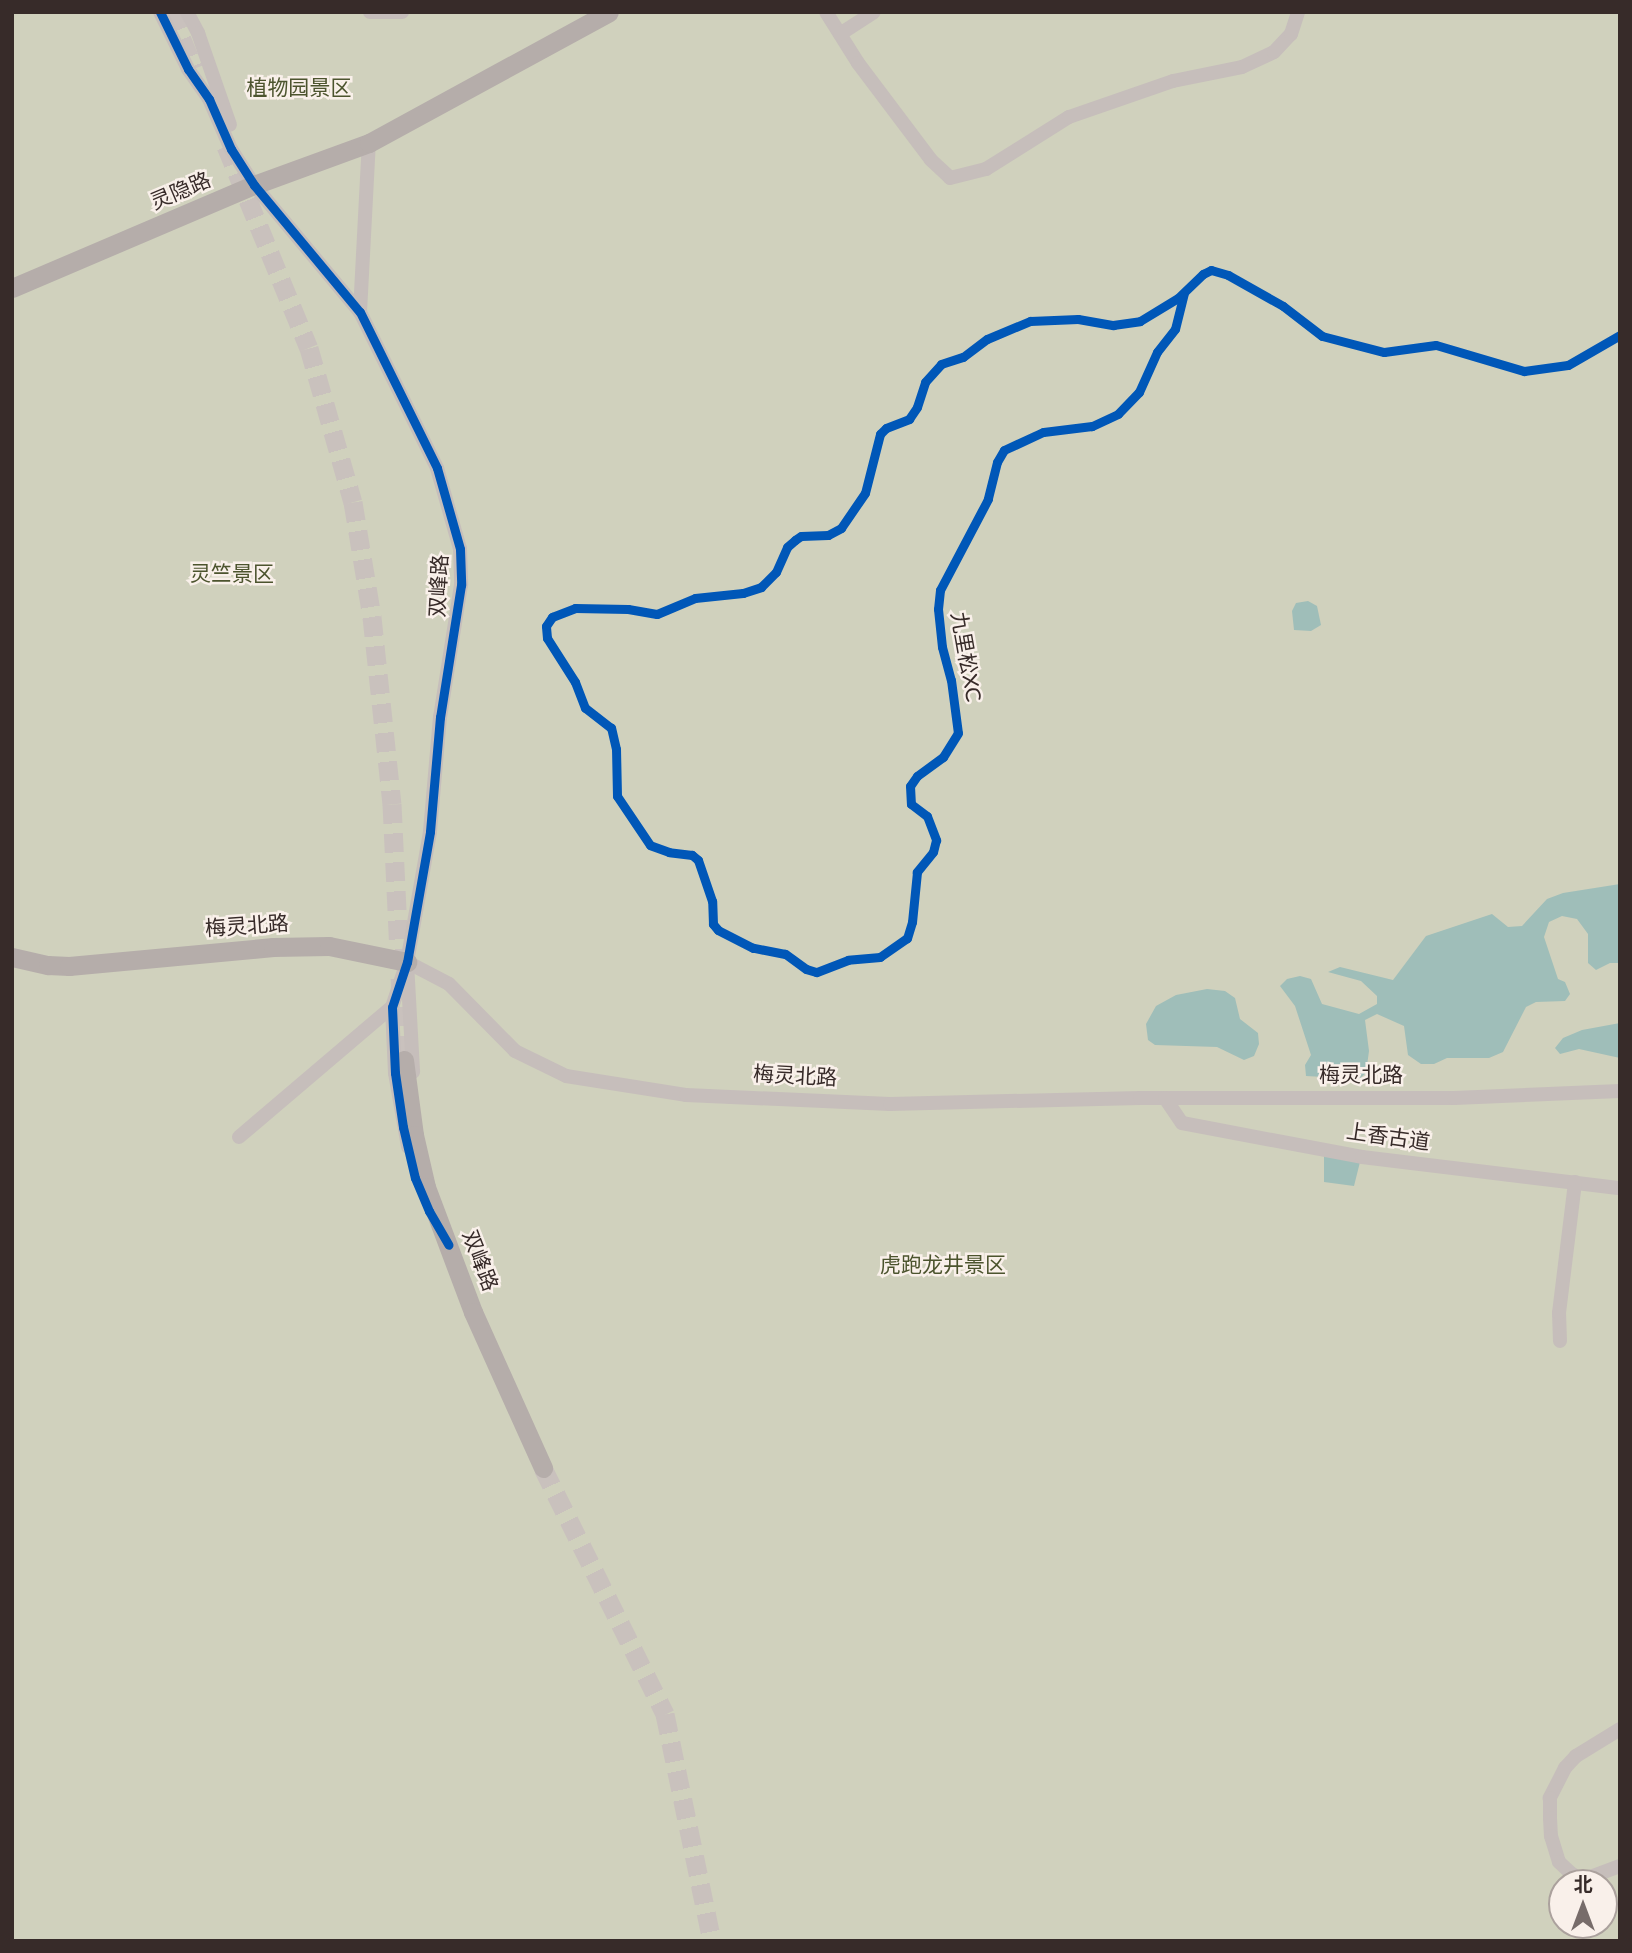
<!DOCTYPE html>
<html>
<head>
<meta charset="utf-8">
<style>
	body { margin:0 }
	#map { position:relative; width:1632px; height:1953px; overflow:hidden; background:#ede6e2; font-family:"Varela Round","Noto Sans SC",sans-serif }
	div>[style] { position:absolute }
	.green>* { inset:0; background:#d0d1bd }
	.water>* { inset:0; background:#9fbeb9 }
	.major-tunnel>* { height:19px; margin-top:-9.5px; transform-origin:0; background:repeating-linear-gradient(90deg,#c9c1bd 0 19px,transparent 0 29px) }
	.minor>* { height:14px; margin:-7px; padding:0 7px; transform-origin:7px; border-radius:7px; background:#c6bebb }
	.major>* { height:19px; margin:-9.5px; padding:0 9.5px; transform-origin:9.5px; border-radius:9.5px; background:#b5adaa }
	.cycleway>* { height:9px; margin:-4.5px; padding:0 4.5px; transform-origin:4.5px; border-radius:4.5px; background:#0057b8 }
	span { translate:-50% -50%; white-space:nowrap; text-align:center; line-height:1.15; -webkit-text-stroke:5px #f9f0ea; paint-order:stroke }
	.park-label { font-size:21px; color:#4c542e }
	.street-label { font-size:21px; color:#372b29 }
	.frame { position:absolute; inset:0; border:14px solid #372b29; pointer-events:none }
	.north { position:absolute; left:1548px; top:1869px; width:70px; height:70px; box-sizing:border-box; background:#f9f0ea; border:2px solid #aba19d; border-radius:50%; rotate:0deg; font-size:19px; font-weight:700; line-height:28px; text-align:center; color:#372b29 }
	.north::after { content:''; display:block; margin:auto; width:24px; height:32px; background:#776c6a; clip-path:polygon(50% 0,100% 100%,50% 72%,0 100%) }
</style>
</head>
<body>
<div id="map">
	<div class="green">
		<div style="clip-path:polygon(evenodd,12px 12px,1620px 12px,1620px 1941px,12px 1941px,12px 12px,1562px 1883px,1604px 1883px,1604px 1925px,1562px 1925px,1562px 1883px)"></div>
	</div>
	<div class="water">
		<div style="clip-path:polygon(1308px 601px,1317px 606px,1321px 625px,1311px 631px,1294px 630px,1292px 611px,1296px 603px)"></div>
		<div style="clip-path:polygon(1620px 884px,1620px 963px,1610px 963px,1596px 970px,1588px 963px,1588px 934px,1577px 919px,1562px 916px,1549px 922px,1544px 937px,1558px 979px,1565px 982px,1570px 994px,1565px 1001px,1536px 1002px,1526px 1007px,1503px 1052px,1489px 1058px,1447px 1058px,1434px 1064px,1421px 1064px,1408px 1055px,1404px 1026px,1377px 1014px,1365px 1020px,1369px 1051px,1366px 1073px,1359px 1079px,1306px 1076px,1305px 1065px,1311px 1055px,1295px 1006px,1280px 986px,1287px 979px,1300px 976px,1311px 979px,1322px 1004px,1359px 1014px,1377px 1004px,1377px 996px,1361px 981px,1328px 972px,1340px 967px,1393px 980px,1426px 936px,1492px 914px,1508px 927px,1522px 926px,1547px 899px,1563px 893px)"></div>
		<div style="clip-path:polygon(1207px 989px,1225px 991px,1235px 998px,1240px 1019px,1258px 1033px,1259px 1044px,1254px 1056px,1244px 1060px,1217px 1047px,1155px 1045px,1148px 1040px,1146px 1024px,1156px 1006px,1176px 995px)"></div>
		<div style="clip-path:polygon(1620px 1023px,1620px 1058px,1579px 1049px,1560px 1054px,1555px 1048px,1563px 1038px,1582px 1030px)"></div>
		<div style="clip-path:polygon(1324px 1155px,1360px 1162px,1354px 1186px,1324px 1182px)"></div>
	</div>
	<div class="major-tunnel">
		<div style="left:171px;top:12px;width:61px;rotate:68deg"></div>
		<div style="left:226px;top:146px;width:218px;rotate:67.7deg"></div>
		<div style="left:309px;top:348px;width:160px;rotate:74.1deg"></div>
		<div style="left:353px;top:502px;width:117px;rotate:80.6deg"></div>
		<div style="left:372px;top:617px;width:188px;rotate:83.9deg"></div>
		<div style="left:392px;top:804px;width:256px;rotate:87.3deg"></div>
		<div style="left:543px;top:1468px;width:275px;rotate:63.6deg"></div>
		<div style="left:665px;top:1714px;width:232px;rotate:78.3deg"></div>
	</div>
	<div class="minor">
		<div style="left:160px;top:12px;width:64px;rotate:63.8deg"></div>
		<div style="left:188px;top:69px;width:37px;rotate:55deg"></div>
		<div style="left:209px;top:99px;width:55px;rotate:66.3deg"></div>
		<div style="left:231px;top:149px;width:43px;rotate:57.4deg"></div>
		<div style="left:254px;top:185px;width:165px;rotate:50.2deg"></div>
		<div style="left:360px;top:312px;width:174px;rotate:63.7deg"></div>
		<div style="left:437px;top:468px;width:84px;rotate:74.1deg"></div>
		<div style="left:460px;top:549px;width:36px;rotate:88deg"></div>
		<div style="left:461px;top:585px;width:134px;rotate:99deg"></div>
		<div style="left:440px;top:717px;width:115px;rotate:95deg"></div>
		<div style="left:430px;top:832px;width:132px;rotate:100deg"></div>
		<div style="left:407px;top:962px;width:47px;rotate:108.4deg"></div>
		<div style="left:392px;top:1007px;width:66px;rotate:87.4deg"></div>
		<div style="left:395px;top:1073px;width:75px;rotate:80deg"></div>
		<div style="left:187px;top:12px;width:24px;rotate:62deg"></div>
		<div style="left:198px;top:33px;width:97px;rotate:70.8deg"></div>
		<div style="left:370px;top:12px;width:32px"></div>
		<div style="left:826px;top:12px;width:60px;rotate:57.9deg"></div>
		<div style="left:858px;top:63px;width:121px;rotate:53deg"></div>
		<div style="left:931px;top:160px;width:26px;rotate:43deg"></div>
		<div style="left:950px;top:178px;width:37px;rotate:-14deg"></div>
		<div style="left:986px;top:169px;width:98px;rotate:-32.1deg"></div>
		<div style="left:1069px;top:117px;width:110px;rotate:-19.1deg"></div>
		<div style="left:1173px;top:81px;width:70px;rotate:-11.5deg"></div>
		<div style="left:1242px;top:67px;width:35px;rotate:-25deg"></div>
		<div style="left:1274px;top:52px;width:25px;rotate:-47deg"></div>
		<div style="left:1291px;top:34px;width:23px;rotate:-72deg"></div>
		<div style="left:840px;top:34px;width:40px;rotate:-32.9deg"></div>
		<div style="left:360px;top:312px;width:169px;rotate:-87deg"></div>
		<div style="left:407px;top:962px;width:47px;rotate:27.6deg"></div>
		<div style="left:449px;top:984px;width:94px;rotate:45.4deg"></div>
		<div style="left:515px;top:1051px;width:57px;rotate:26.1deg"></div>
		<div style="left:566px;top:1076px;width:121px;rotate:9deg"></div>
		<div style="left:686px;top:1095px;width:204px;rotate:2.5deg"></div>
		<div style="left:890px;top:1104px;width:250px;rotate:-1.4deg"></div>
		<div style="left:1140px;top:1098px;width:314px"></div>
		<div style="left:1454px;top:1098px;width:166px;rotate:-2.4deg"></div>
		<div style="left:407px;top:963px;width:109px;rotate:86.8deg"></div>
		<div style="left:1165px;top:1098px;width:30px;rotate:56deg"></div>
		<div style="left:1182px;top:1123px;width:183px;rotate:10.7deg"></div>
		<div style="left:1362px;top:1157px;width:260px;rotate:6.9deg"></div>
		<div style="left:239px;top:1137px;width:201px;rotate:-40.4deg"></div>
		<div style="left:1560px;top:1341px;width:28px;rotate:-92deg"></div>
		<div style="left:1559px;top:1313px;width:132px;rotate:-83deg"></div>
		<div style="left:1620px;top:1729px;width:52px;rotate:148.5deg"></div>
		<div style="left:1576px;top:1756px;width:16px;rotate:133deg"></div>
		<div style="left:1565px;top:1768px;width:34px;rotate:117deg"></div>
		<div style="left:1550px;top:1798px;width:20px;rotate:90deg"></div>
		<div style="left:1550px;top:1818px;width:18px;rotate:87deg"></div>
		<div style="left:1551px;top:1836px;width:27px;rotate:73deg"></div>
		<div style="left:1559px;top:1862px;width:18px;rotate:43deg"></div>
		<div style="left:1572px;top:1874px;width:12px;rotate:31deg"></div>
		<div style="left:1582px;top:1880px;width:40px;rotate:-20.2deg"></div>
	</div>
	<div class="major">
		<div style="left:12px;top:288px;width:263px;rotate:-23.1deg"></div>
		<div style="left:254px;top:185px;width:122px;rotate:-20.1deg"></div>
		<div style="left:369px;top:143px;width:273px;rotate:-28.6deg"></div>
		<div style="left:12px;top:957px;width:37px;rotate:13deg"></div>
		<div style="left:48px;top:965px;width:21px;rotate:3deg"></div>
		<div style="left:69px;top:966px;width:205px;rotate:-5.3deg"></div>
		<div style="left:273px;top:947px;width:56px;rotate:-1deg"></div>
		<div style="left:329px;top:946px;width:80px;rotate:11.6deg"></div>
		<div style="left:404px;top:1060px;width:76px;rotate:82.4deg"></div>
		<div style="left:414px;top:1135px;width:53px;rotate:77deg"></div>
		<div style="left:426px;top:1187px;width:134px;rotate:69.4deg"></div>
		<div style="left:473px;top:1312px;width:171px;rotate:65.8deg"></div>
	</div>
	<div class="cycleway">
		<div style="left:160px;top:12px;width:64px;rotate:63.8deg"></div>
		<div style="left:188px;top:69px;width:37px;rotate:55deg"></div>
		<div style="left:209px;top:99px;width:55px;rotate:66.3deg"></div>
		<div style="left:231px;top:149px;width:43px;rotate:57.4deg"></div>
		<div style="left:254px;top:185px;width:165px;rotate:50.2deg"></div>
		<div style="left:360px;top:312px;width:174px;rotate:63.7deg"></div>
		<div style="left:437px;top:468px;width:84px;rotate:74.1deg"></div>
		<div style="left:460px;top:549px;width:36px;rotate:88deg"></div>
		<div style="left:461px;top:585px;width:134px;rotate:99deg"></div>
		<div style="left:440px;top:717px;width:115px;rotate:95deg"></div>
		<div style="left:430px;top:832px;width:132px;rotate:100deg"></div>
		<div style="left:407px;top:962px;width:47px;rotate:108.4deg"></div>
		<div style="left:392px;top:1007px;width:66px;rotate:87.4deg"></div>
		<div style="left:395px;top:1073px;width:55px;rotate:81.6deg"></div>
		<div style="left:403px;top:1127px;width:52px;rotate:76.8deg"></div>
		<div style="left:415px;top:1178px;width:36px;rotate:67deg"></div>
		<div style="left:429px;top:1211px;width:39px;rotate:60deg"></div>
		<div style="left:1184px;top:293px;width:37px;rotate:104deg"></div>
		<div style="left:1175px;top:329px;width:29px;rotate:128deg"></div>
		<div style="left:1157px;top:352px;width:44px;rotate:114.2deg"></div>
		<div style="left:1139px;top:392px;width:30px;rotate:134deg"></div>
		<div style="left:1118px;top:414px;width:29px;rotate:155deg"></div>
		<div style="left:1092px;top:426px;width:49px;rotate:173deg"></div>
		<div style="left:1043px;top:432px;width:43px;rotate:155.2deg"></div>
		<div style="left:1004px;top:450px;width:14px;rotate:120deg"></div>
		<div style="left:997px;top:462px;width:38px;rotate:104deg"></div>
		<div style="left:988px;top:499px;width:103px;rotate:117.8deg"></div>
		<div style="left:940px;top:590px;width:19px;rotate:96deg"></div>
		<div style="left:938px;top:609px;width:38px;rotate:84deg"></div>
		<div style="left:942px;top:647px;width:34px;rotate:75deg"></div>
		<div style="left:951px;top:680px;width:53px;rotate:82.5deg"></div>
		<div style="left:958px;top:733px;width:28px;rotate:122deg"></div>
		<div style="left:943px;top:757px;width:32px;rotate:144deg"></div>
		<div style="left:917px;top:776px;width:12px;rotate:125deg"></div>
		<div style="left:910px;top:786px;width:18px;rotate:87deg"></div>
		<div style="left:911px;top:804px;width:20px;rotate:37deg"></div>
		<div style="left:927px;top:816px;width:26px;rotate:69deg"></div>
		<div style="left:936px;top:840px;width:12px;rotate:104deg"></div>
		<div style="left:933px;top:852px;width:26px;rotate:129deg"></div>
		<div style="left:917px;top:872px;width:50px;rotate:95.7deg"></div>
		<div style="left:912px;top:922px;width:17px;rotate:107deg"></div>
		<div style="left:907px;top:938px;width:33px;rotate:145deg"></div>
		<div style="left:880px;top:957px;width:32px;rotate:175deg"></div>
		<div style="left:848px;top:960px;width:34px;rotate:159deg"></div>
		<div style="left:816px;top:972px;width:10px;rotate:-163deg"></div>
		<div style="left:806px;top:969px;width:26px;rotate:-144deg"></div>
		<div style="left:785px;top:954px;width:33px;rotate:-169deg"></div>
		<div style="left:753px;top:948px;width:39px;rotate:-153deg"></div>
		<div style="left:718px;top:930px;width:8px;rotate:-130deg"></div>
		<div style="left:713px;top:924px;width:23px;rotate:-92deg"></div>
		<div style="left:712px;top:901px;width:43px;rotate:-108.9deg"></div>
		<div style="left:698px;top:860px;width:8px;rotate:-140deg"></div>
		<div style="left:692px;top:855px;width:23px;rotate:-173deg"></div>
		<div style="left:669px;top:852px;width:20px;rotate:-160deg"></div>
		<div style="left:650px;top:845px;width:59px;rotate:-124deg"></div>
		<div style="left:617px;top:796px;width:47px;rotate:-91.2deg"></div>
		<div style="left:616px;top:749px;width:22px;rotate:-103deg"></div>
		<div style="left:611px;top:728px;width:33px;rotate:-142deg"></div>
		<div style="left:585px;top:708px;width:28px;rotate:-111deg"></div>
		<div style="left:575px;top:682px;width:52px;rotate:-122.5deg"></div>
		<div style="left:547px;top:638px;width:12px;rotate:-95deg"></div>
		<div style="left:546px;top:626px;width:11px;rotate:-56deg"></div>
		<div style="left:552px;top:617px;width:25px;rotate:-21deg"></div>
		<div style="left:575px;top:608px;width:53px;rotate:1.1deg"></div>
		<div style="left:628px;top:609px;width:29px;rotate:10deg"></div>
		<div style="left:657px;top:614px;width:41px;rotate:-22.8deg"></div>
		<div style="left:695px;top:598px;width:48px;rotate:-5.9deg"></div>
		<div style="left:743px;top:593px;width:19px;rotate:-18deg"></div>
		<div style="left:761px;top:587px;width:21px;rotate:-45deg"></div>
		<div style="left:776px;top:572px;width:27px;rotate:-66deg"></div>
		<div style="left:787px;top:547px;width:11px;rotate:-41deg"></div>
		<div style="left:795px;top:540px;width:7px;rotate:-34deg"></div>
		<div style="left:801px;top:536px;width:27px;rotate:-2deg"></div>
		<div style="left:828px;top:535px;width:15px;rotate:-28deg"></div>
		<div style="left:841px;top:528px;width:42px;rotate:-55.6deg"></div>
		<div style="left:865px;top:493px;width:61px;rotate:-75.7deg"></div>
		<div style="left:880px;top:434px;width:8px;rotate:-45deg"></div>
		<div style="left:886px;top:428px;width:25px;rotate:-21deg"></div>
		<div style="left:909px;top:419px;width:14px;rotate:-56deg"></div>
		<div style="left:917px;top:407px;width:26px;rotate:-72deg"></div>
		<div style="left:925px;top:382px;width:24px;rotate:-48deg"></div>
		<div style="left:941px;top:364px;width:23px;rotate:-18deg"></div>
		<div style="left:963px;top:357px;width:30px;rotate:-37deg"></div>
		<div style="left:987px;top:339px;width:47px;rotate:-22.7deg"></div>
		<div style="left:1030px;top:321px;width:48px;rotate:-2.4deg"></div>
		<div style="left:1078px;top:319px;width:36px;rotate:10deg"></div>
		<div style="left:1113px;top:325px;width:27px;rotate:-8deg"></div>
		<div style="left:1140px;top:321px;width:44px;rotate:-31.2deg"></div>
		<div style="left:1178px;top:298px;width:35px;rotate:-44deg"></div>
		<div style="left:1203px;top:274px;width:9px;rotate:-27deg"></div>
		<div style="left:1211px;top:270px;width:18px;rotate:16deg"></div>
		<div style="left:1228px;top:275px;width:63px;rotate:29.4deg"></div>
		<div style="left:1283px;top:306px;width:49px;rotate:37.6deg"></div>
		<div style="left:1322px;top:336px;width:64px;rotate:14.5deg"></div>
		<div style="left:1384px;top:352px;width:52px;rotate:-7.7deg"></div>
		<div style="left:1436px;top:345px;width:92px;rotate:16.5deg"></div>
		<div style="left:1524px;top:371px;width:44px;rotate:-7.8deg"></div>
		<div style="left:1568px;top:365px;width:60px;rotate:-30deg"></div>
	</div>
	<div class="park-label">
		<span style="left:299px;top:89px">植物园景区</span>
		<span style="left:232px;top:575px">灵竺景区</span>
		<span style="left:943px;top:1266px">虎跑龙井景区</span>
	</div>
	<div class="street-label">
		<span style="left:181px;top:192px;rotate:-23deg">灵隐路</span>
		<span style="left:440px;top:586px;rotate:-87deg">双峰路</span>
		<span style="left:965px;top:657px;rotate:80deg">九里松XC</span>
		<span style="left:247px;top:927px;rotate:-4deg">梅灵北路</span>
		<span style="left:1361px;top:1076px">梅灵北路</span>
		<span style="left:795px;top:1077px;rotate:3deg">梅灵北路</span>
		<span style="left:1388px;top:1138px;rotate:8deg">上香古道</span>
		<span style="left:479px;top:1261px;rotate:69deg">双峰路</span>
	</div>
	<div class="frame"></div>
	<div class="north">北</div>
</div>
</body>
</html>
